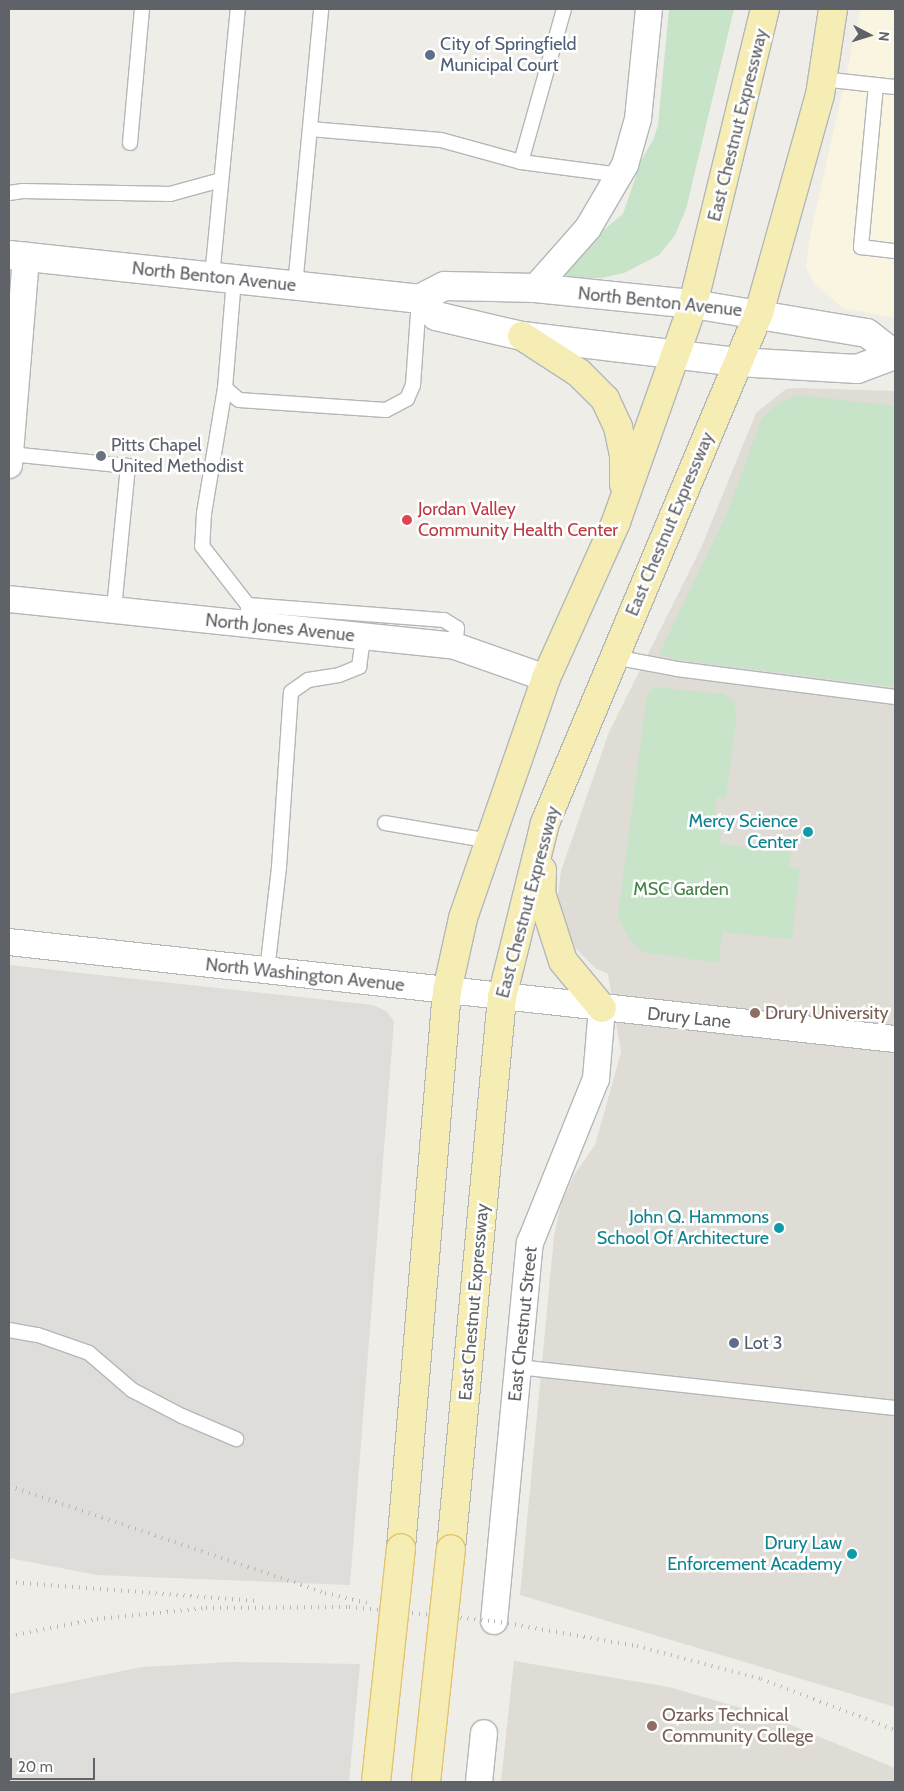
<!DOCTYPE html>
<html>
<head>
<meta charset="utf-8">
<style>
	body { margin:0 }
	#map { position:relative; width:904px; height:1791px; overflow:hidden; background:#efede7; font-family:Cabin,sans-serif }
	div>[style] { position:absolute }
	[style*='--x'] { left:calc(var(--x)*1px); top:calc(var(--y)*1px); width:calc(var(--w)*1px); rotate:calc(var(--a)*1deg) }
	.commercial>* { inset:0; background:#faf5e1 }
	.industrial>* { inset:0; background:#deddd9 }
	.education>* { inset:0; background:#dfdcd6 }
	.green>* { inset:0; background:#c7e3c8 }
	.roads { filter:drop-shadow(1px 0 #b4b7ba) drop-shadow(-1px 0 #b4b7ba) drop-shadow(0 1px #b4b7ba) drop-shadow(0 -1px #b4b7ba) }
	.service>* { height:14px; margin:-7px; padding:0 7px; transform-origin:7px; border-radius:7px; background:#fff }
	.minor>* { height:26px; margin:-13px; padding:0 13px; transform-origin:13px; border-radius:13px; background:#fff }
	.secondary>* { height:28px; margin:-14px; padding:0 14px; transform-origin:14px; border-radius:14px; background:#fff }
	.primary>* { height:28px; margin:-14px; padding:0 14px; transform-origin:14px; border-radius:14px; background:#f6edb5 }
	.rail>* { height:4px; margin-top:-2px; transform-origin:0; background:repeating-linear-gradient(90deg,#b5b6b6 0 1px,transparent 0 7px) }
	.bridges { filter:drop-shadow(1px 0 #e1c46e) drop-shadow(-1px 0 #e1c46e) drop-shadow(0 1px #e1c46e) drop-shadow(0 -1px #e1c46e) }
	.primary-bridge>* { height:28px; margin:-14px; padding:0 14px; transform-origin:14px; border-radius:14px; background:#f6edb5 }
	.dots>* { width:14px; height:14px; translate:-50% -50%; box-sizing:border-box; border:2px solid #fff; border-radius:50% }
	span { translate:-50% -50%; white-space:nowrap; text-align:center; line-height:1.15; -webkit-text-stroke:5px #fff; paint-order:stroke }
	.service-label { font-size:18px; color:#4e5e75 }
	.left { translate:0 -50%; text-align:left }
	.street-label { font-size:18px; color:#5f6266 }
	.worship-label { font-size:18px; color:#5b616d }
	.health-label { font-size:18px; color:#be3a42 }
	.culture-label { font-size:18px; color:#0d838f }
	.right { translate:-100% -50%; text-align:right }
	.park-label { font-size:18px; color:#418345 }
	.education-label { font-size:18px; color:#785e54 }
	.frame { position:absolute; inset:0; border:10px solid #5f6266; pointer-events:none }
	.north { position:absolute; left:844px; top:10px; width:50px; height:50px; -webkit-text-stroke:4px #fff; paint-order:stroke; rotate:95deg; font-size:14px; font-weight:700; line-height:20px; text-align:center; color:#5f6266 }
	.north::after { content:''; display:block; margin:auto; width:18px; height:22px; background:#5f6266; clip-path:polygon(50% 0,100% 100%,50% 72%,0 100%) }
	.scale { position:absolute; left:10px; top:1758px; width:85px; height:22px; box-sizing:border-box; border:2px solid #5f6266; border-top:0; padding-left:6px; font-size:15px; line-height:18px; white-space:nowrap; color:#5f6266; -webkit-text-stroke:4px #fff; paint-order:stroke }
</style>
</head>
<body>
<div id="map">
	<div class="commercial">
		<div style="clip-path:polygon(861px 9px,895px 9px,895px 318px,843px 308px,813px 282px,806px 267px,810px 236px)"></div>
	</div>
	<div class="industrial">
		<div style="clip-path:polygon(9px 965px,373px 1005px,386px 1011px,394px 1021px,350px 1585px,97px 1575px,9px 1558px)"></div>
		<div style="clip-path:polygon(232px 1662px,360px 1664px,349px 1782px,9px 1782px,9px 1694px,142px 1667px)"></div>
	</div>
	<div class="education">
		<div style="clip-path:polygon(799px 388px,895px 391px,895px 1707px,520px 1595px,554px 1236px,561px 1204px,574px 1175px,595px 1145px,621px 1052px,608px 974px,595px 968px,575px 948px,563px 923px,558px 895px,561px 871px,609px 732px,701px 548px,756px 413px,786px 389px)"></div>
		<div style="clip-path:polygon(514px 1661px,669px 1687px,769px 1716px,895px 1768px,895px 1782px,501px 1782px)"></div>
	</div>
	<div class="green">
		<div style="clip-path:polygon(669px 9px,734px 9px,686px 209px,675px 235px,659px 255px,624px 273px,601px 278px,573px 278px,560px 273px,568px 259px,623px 214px,641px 161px,653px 140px,658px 125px)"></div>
		<div style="clip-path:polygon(798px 395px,895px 406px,895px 687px,673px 659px,659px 654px,726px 516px,762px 418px,775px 405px)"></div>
		<div style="clip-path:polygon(655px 687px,724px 694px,735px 702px,736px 719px,726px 797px,717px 797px,715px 818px,722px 819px,720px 844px,791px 852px,789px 868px,800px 869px,792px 939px,722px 932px,719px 963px,643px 952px,629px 938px,618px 917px,647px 694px)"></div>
	</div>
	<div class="roads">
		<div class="service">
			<div style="--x:822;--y:79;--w:73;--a:6.3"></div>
			<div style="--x:876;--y:85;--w:163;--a:95.3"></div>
			<div style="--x:861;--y:247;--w:34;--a:7"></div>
			<div style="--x:310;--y:129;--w:131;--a:4.8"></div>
			<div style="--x:441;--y:140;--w:83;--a:15.4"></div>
			<div style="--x:521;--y:162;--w:100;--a:7.5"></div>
			<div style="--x:130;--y:143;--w:135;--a:-84.9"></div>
			<div style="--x:521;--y:162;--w:159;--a:-74.3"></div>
			<div style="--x:9;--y:193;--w:14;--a:-8"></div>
			<div style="--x:23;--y:191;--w:147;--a:1.2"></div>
			<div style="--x:170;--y:194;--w:53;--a:-15.4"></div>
			<div style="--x:212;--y:277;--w:269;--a:-84.5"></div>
			<div style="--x:234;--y:279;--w:109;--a:94.7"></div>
			<div style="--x:225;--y:388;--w:18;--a:41"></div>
			<div style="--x:239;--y:400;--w:147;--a:3.9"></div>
			<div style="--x:386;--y:410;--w:24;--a:-28"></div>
			<div style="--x:407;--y:399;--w:15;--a:-67"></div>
			<div style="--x:413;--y:385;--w:85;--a:-86"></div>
			<div style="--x:295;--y:286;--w:278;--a:-84.6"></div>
			<div style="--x:225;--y:388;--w:127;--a:99.5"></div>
			<div style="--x:204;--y:513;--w:33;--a:93"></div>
			<div style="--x:202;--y:546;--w:75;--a:52.1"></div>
			<div style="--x:248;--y:605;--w:19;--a:90"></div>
			<div style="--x:10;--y:454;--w:119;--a:5.8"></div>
			<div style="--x:128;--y:466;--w:145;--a:95.6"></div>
			<div style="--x:248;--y:605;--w:197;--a:4.4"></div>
			<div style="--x:444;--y:620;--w:15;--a:32"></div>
			<div style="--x:457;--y:628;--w:18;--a:96"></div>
			<div style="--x:614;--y:657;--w:64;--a:10.8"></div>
			<div style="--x:677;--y:669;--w:220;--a:7.3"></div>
			<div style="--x:385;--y:823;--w:107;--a:9.7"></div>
			<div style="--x:267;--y:971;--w:105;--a:-83.4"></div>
			<div style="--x:279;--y:867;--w:175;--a:-86.1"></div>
			<div style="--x:291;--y:692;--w:21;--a:-35"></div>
			<div style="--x:308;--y:680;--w:31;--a:-9"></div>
			<div style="--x:339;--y:675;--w:22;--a:-22"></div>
			<div style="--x:359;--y:667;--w:30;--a:-82"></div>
			<div style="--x:9;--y:1330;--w:29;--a:10"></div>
			<div style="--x:38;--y:1335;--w:54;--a:19.4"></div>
			<div style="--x:89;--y:1353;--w:57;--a:40.7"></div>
			<div style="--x:132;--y:1390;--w:56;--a:27.5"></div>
			<div style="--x:182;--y:1416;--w:59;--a:23.1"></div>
			<div style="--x:518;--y:1367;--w:379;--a:6.2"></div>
		</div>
		<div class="minor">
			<div style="--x:535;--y:288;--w:80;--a:-48.5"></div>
			<div style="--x:588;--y:228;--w:73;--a:-59.6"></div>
			<div style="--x:625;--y:165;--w:48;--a:-74.2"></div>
			<div style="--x:638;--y:119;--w:111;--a:-84.3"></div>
			<div style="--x:9;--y:465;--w:210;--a:-85.3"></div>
			<div style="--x:9;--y:599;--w:448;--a:6"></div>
			<div style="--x:455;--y:646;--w:96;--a:19.4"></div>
			<div style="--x:9;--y:942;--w:891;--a:6.25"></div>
			<div style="--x:494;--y:1621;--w:380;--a:-84.6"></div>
			<div style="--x:530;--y:1243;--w:177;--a:-68.1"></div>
			<div style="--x:596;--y:1079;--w:71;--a:-85.2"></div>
			<div style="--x:479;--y:1782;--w:49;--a:-84.2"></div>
		</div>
		<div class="secondary">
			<div style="--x:9;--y:255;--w:412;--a:6.1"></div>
			<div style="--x:419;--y:299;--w:29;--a:-27"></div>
			<div style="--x:445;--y:286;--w:90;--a:1.3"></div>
			<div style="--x:535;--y:288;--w:159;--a:5.8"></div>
			<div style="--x:693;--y:304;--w:176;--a:9.5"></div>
			<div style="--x:867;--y:333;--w:36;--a:38"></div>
			<div style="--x:419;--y:299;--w:24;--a:45"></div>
			<div style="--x:436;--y:316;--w:88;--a:13.1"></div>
			<div style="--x:522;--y:336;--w:218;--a:6.9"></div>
			<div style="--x:738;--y:362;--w:119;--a:3.4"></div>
			<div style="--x:857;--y:369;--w:40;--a:-20.2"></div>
		</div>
		<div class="primary">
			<div style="--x:522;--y:336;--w:68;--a:33"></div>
			<div style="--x:579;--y:373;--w:37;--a:45"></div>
			<div style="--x:605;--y:399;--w:31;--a:65"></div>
			<div style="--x:618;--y:427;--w:30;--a:78"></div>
			<div style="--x:624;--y:456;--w:28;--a:90"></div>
			<div style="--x:542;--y:870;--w:23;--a:92"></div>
			<div style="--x:541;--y:893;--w:71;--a:72.1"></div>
			<div style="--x:563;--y:961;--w:61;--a:50.3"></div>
			<div style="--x:401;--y:1548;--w:559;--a:-85.28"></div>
			<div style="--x:447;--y:991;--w:75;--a:-77.6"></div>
			<div style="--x:463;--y:918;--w:254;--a:-70.9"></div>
			<div style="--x:546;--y:678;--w:171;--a:-65.8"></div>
			<div style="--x:616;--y:522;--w:231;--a:-70.5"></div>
			<div style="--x:693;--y:304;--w:304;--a:-76.3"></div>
			<div style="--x:451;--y:1549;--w:554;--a:-84.72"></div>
			<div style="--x:502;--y:997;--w:179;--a:-76.1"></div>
			<div style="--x:545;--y:823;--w:553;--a:-67.24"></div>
			<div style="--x:759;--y:313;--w:226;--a:-74.4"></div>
			<div style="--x:820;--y:95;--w:87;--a:-81.4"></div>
		</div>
	</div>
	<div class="rail">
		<div style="--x:9;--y:1486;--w:334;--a:18.7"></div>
		<div style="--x:325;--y:1593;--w:43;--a:13.4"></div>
		<div style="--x:9;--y:1582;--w:249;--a:4.4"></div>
		<div style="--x:9;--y:1636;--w:90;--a:-10.9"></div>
		<div style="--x:97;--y:1619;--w:110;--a:-5.8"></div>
		<div style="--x:206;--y:1608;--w:143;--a:-0.4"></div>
		<div style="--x:349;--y:1607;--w:146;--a:5.5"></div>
		<div style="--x:494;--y:1621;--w:145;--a:9.9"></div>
		<div style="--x:637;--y:1646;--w:128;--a:14.9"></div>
		<div style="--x:761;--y:1679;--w:143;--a:20.8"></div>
	</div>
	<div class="bridges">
		<div class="primary-bridge">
			<div style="--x:376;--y:1782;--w:235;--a:-83.9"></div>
			<div style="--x:426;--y:1782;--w:234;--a:-83.9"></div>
		</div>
	</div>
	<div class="dots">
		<div style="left:430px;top:55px;background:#5c6f8a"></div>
		<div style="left:101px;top:456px;background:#6b7280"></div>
		<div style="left:407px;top:520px;background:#e0444e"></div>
		<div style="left:808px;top:832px;background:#0f9aa8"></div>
		<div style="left:755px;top:1013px;background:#8d6e63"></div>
		<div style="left:779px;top:1228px;background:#0f9aa8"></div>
		<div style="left:734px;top:1343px;background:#5c6f8a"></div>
		<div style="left:852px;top:1554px;background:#0f9aa8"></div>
		<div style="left:652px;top:1726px;background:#8d6e63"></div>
	</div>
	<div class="service-label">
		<span class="left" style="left:440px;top:55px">City of Springfield<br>Municipal Court</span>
		<span class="left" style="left:744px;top:1343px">Lot 3</span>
	</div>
	<div class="street-label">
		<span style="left:738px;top:125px;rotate:-76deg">East Chestnut Expressway</span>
		<span style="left:214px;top:277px;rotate:6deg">North Benton Avenue</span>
		<span style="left:660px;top:302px;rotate:6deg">North Benton Avenue</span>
		<span style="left:670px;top:524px;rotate:-67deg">East Chestnut Expressway</span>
		<span style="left:280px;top:628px;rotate:6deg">North Jones Avenue</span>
		<span style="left:528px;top:902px;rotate:-75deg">East Chestnut Expressway</span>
		<span style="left:305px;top:975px;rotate:6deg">North Washington Avenue</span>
		<span style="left:689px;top:1018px;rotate:6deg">Drury Lane</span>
		<span style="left:474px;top:1302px;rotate:-85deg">East Chestnut Expressway</span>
		<span style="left:523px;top:1324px;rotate:-84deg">East Chestnut Street</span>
	</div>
	<div class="worship-label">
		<span class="left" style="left:111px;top:456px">Pitts Chapel<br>United Methodist</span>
	</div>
	<div class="health-label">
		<span class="left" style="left:418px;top:520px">Jordan Valley<br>Community Health Center</span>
	</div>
	<div class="culture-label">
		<span class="right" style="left:798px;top:832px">Mercy Science<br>Center</span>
		<span class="right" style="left:769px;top:1228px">John Q. Hammons<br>School Of Architecture</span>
		<span class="right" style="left:842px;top:1554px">Drury Law<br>Enforcement Academy</span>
	</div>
	<div class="park-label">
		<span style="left:681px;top:889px">MSC Garden</span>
	</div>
	<div class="education-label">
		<span class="left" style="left:765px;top:1013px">Drury University</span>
		<span class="left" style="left:662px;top:1726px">Ozarks Technical<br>Community College</span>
	</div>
	<div class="frame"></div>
	<div class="north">N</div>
	<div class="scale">20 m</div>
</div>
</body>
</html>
